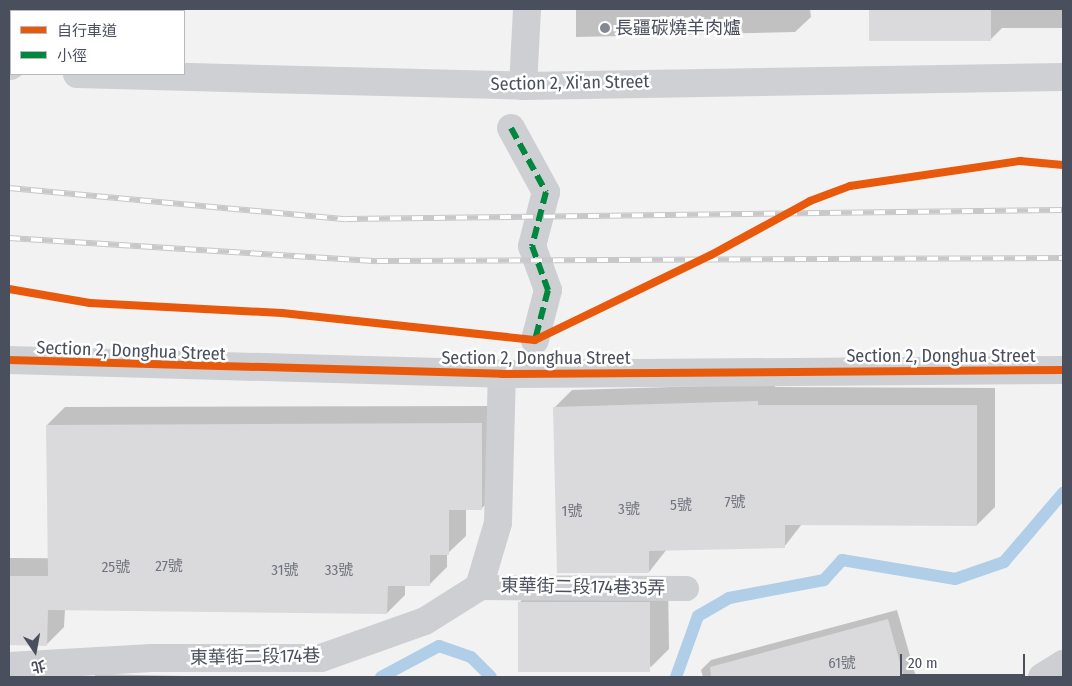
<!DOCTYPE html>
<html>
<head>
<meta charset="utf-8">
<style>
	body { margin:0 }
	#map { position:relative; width:1072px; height:686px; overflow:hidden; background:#f2f2f2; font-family:"Fira Sans Condensed","Noto Sans TC",sans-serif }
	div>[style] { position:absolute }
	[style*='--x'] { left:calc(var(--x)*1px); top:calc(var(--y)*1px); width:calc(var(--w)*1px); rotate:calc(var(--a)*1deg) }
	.shadow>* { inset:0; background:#0003 }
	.stream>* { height:12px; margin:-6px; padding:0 6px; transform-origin:6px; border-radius:6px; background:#b1cee9 }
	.building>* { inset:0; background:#dadadc; transform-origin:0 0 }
	.lane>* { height:25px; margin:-12.5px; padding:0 12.5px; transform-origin:12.5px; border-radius:12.5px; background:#cecfd2 }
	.street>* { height:28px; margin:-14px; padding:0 14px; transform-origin:14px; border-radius:14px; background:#cecfd2 }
	.secondary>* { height:28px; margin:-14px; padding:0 14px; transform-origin:14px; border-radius:14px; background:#cfd0d3 }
	.rail>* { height:5.5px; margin-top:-2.75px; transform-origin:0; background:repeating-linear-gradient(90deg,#fff 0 11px,#c8c8cb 0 22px); box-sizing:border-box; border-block:1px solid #c8c8cb }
	.quiet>* { height:6px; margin-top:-3px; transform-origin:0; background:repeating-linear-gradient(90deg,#00873e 0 12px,transparent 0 18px) }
	.cycleway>* { height:8px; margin:-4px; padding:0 4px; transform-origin:4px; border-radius:4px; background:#e8590c }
	.dots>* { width:14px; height:14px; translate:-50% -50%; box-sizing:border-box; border:2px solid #fff; border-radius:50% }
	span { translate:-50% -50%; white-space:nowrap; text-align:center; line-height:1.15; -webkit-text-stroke:5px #fff; paint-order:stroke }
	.number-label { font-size:15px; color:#70737e }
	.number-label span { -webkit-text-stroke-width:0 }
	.poi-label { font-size:18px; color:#4a4f5d }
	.left { translate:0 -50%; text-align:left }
	.street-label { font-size:18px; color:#4a4f5d }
	.frame { position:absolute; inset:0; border:10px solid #4a4f5d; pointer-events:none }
	.legend { position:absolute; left:10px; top:10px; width:175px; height:65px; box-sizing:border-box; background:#fff; border:1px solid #b7b9be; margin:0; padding:6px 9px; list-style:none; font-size:15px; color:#4a4f5d }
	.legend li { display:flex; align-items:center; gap:10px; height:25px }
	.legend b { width:25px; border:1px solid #b7b9be }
	.north { position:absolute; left:10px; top:626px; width:50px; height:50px; -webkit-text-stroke:4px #fff; paint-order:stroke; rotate:168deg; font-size:14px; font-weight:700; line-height:20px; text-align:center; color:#4a4f5d }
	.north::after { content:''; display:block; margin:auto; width:18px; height:22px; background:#4a4f5d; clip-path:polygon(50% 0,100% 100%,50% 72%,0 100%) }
	.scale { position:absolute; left:900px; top:654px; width:125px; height:22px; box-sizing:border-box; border:2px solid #4a4f5d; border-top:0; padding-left:6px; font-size:15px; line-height:18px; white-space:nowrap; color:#4a4f5d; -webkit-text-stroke:4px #fff; paint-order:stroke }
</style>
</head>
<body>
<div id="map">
	<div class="shadow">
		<div style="clip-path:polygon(576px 9px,810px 9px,811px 17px,795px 32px,576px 37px)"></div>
		<div style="clip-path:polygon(871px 9px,1063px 9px,1063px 28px,1002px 28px,990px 40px,870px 40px)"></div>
		<div style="clip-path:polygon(775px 384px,775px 387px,995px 388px,995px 507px,977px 525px,802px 524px,784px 547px,667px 549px,649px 572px,554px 408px,572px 390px)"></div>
		<div style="clip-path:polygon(499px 406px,499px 491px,481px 509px,466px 509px,466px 536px,447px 554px,447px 567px,429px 585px,405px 584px,405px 595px,387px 613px,65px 609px,64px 627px,46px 645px,9px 644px,9px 558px,177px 559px,47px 425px,65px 407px)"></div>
		<div style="clip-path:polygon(537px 585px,668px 585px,669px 649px,651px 667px,519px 603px)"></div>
		<div style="clip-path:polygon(897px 610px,916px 677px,703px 677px,701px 670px,711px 660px)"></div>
		<div style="clip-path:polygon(96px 674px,232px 677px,94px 677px)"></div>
	</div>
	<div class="stream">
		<div style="--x:381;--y:677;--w:66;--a:-28.1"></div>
		<div style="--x:439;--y:646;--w:34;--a:19"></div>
		<div style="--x:471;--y:657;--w:28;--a:45"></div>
		<div style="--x:676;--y:677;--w:65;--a:-70.2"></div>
		<div style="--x:698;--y:616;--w:36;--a:-30"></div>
		<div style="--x:729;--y:598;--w:97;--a:-10.7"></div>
		<div style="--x:824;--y:580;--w:27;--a:-48"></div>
		<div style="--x:842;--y:560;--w:115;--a:9.5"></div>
		<div style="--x:955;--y:579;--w:52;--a:-19.1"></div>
		<div style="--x:1004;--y:562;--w:91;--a:-49.5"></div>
	</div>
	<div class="building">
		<div style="left:869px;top:9px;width:122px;height:32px"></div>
		<div style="clip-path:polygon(758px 401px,758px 405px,977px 405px,977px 526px,785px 525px,785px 548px,649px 551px,649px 573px,557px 573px,553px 407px)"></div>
		<div style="clip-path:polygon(482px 423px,482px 510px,449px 510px,449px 555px,430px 555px,430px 586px,388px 586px,387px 614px,48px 610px,47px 646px,9px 645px,9px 576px,48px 576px,46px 425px)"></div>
		<div style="left:518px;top:602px;width:132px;height:70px"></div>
		<div style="clip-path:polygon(888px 619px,904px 677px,711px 677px,710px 667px)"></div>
	</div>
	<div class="lane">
		<div style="--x:479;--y:587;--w:207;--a:0.3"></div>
	</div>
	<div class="street">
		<div style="--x:523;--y:86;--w:77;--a:-87"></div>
		<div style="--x:511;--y:128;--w:73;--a:61.3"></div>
		<div style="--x:546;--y:192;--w:56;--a:104.5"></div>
		<div style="--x:532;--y:246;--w:47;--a:70"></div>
		<div style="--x:548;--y:290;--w:52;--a:104.6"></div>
		<div style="--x:9;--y:666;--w:143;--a:-3.2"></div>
		<div style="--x:152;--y:658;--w:169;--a:0"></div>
		<div style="--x:321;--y:658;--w:110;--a:-19.6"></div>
		<div style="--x:425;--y:621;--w:64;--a:-32.2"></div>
		<div style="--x:479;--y:587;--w:67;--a:-73.5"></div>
		<div style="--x:498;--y:523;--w:149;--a:-88.5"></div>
		<div style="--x:1042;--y:677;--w:25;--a:-32"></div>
	</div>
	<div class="secondary">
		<div style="--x:9;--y:65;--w:2;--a:27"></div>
		<div style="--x:77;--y:74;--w:446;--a:1.5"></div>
		<div style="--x:523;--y:86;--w:540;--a:-0.95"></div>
		<div style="--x:9;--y:360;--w:493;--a:1.6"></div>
		<div style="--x:502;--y:374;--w:561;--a:-0.41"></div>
	</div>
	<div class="rail">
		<div style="--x:9;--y:188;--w:338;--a:5.3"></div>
		<div style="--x:346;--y:219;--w:717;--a:-0.72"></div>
		<div style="--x:9;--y:238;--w:369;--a:3.6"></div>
		<div style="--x:377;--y:261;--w:686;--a:-0.25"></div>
	</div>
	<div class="quiet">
		<div style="--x:511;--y:128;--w:73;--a:61.3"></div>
		<div style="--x:546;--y:192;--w:56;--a:104.5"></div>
		<div style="--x:532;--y:246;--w:47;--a:70"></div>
		<div style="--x:548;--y:290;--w:52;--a:104.6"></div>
	</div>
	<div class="cycleway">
		<div style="--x:9;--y:289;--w:82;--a:9.8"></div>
		<div style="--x:90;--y:303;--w:192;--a:3"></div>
		<div style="--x:282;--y:313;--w:254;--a:6.1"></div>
		<div style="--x:535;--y:340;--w:195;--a:-25.8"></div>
		<div style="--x:711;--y:255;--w:113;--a:-28.6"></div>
		<div style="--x:810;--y:201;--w:43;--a:-20.6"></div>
		<div style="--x:850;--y:186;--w:172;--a:-8.4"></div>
		<div style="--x:1020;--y:161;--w:43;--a:5.3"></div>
		<div style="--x:9;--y:360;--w:493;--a:1.6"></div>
		<div style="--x:502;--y:374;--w:561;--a:-0.41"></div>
	</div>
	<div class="dots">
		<div style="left:605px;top:28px;background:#858891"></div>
	</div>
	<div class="number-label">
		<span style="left:735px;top:503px">7號</span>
		<span style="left:681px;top:506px">5號</span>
		<span style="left:629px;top:510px">3號</span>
		<span style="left:572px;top:512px">1號</span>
		<span style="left:169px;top:567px">27號</span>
		<span style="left:116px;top:568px">25號</span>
		<span style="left:285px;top:571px">31號</span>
		<span style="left:339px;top:571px">33號</span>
		<span style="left:842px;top:664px">61號</span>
	</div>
	<div class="poi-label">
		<span class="left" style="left:615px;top:28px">長疆碳燒羊肉爐</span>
	</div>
	<div class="street-label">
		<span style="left:570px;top:83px;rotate:-1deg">Section 2, Xi'an Street</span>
		<span style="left:131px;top:351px;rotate:2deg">Section 2, Donghua Street</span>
		<span style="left:941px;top:356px">Section 2, Donghua Street</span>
		<span style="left:536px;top:358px">Section 2, Donghua Street</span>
		<span style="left:583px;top:587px;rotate:1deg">東華街二段174巷35弄</span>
		<span style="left:255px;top:657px;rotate:-1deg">東華街二段174巷</span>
	</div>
	<div class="frame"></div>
	<ul class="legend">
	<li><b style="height:6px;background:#e8590c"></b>自行車道</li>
	<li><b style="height:6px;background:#00873e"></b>小徑</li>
	</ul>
	<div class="north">北</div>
	<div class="scale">20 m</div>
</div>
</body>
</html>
